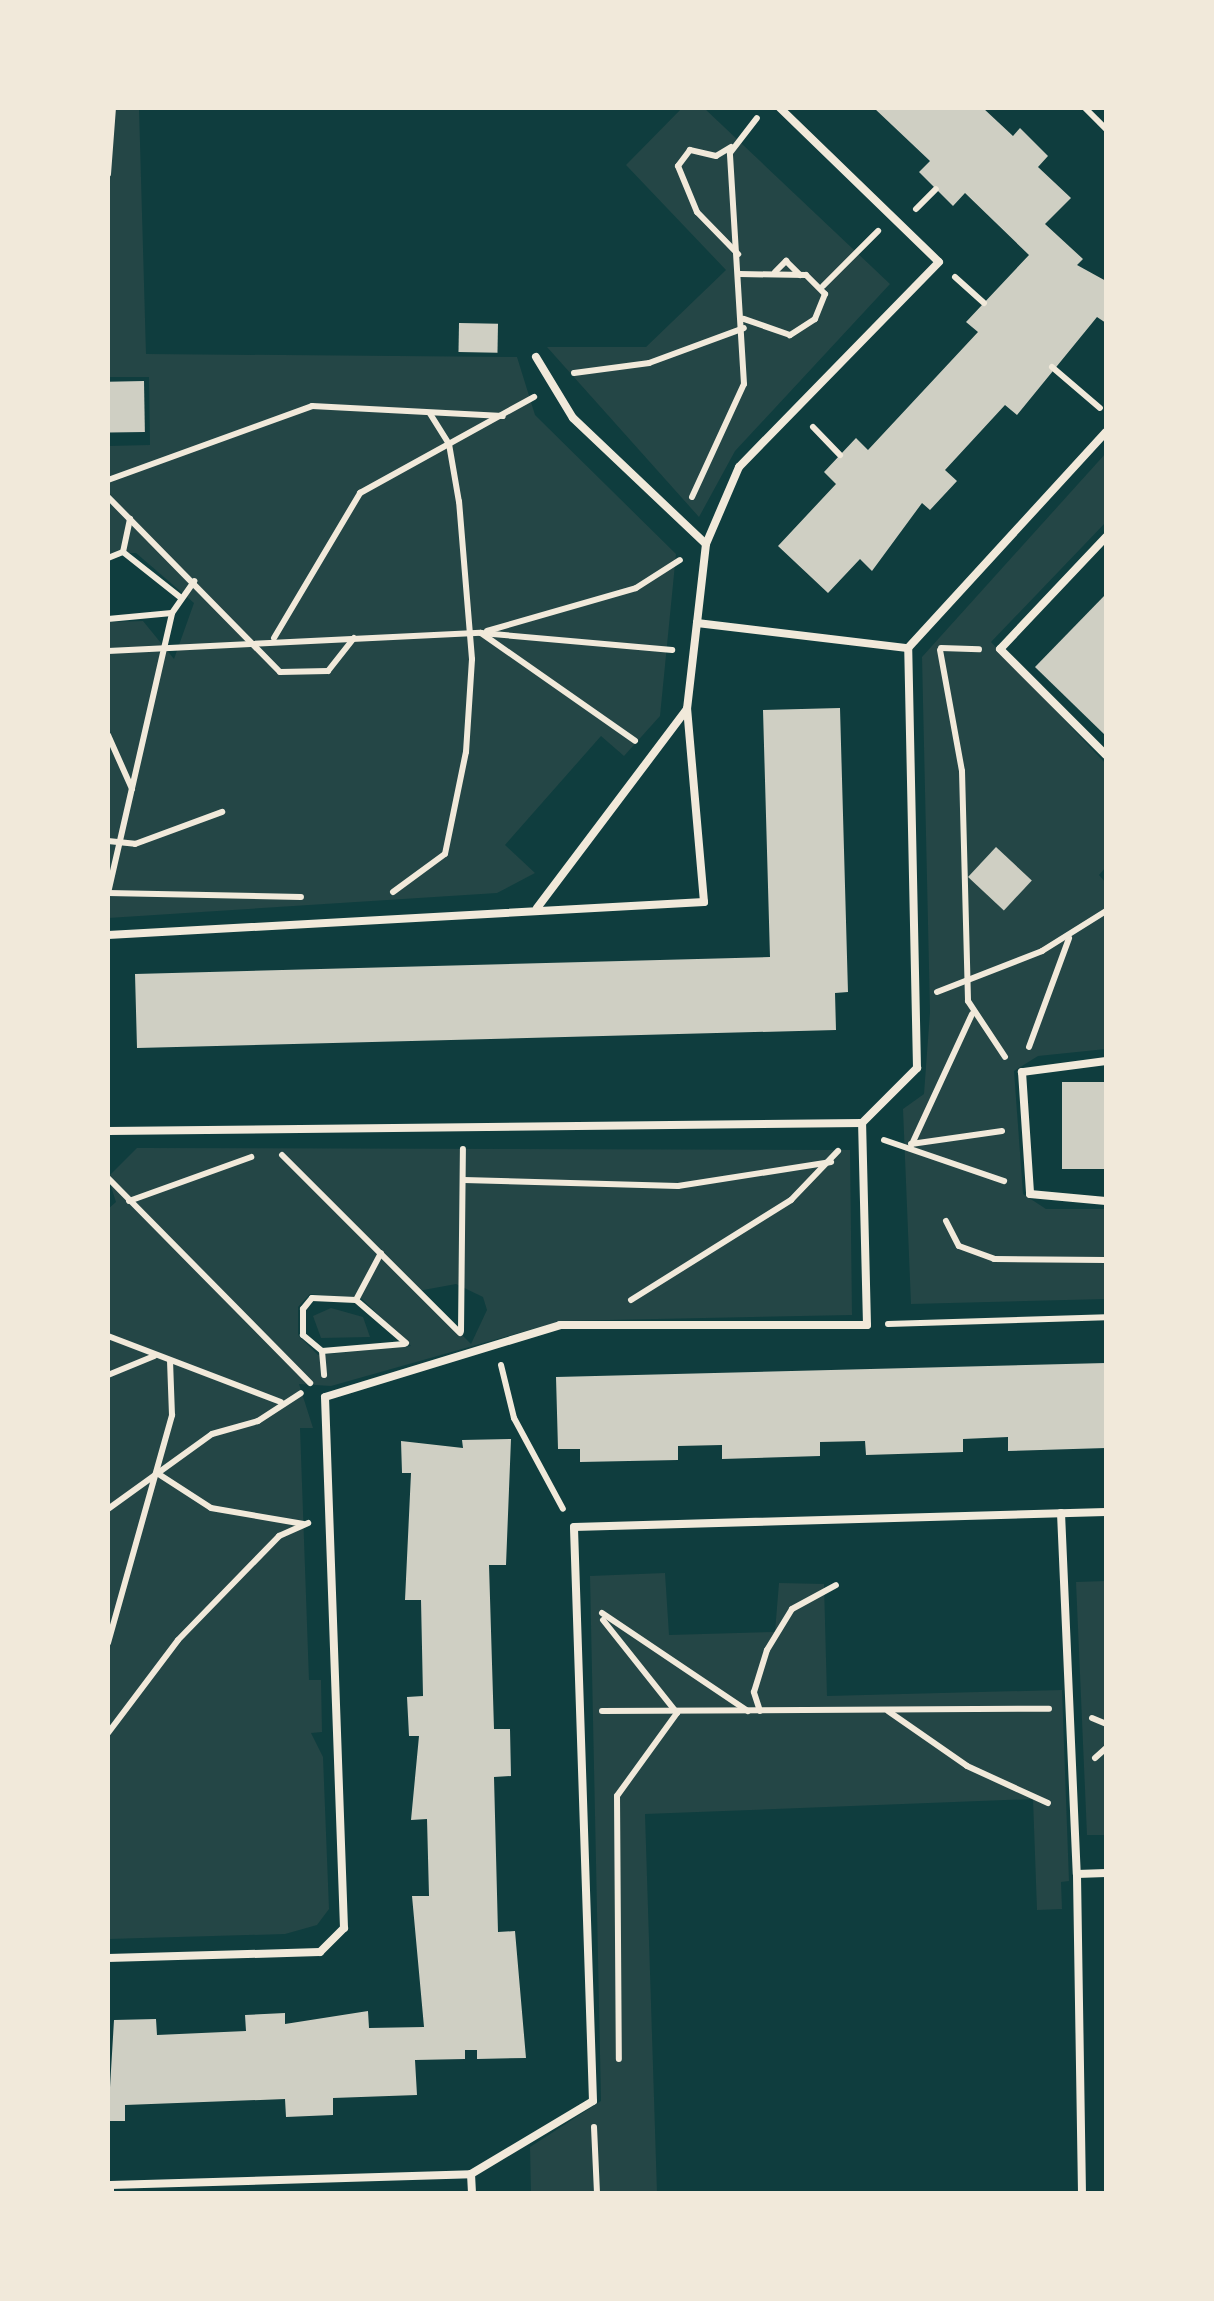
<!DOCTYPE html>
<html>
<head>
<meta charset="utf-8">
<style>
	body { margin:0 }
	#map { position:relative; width:1214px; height:2301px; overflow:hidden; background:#0f3d3e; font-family:Georgia,serif }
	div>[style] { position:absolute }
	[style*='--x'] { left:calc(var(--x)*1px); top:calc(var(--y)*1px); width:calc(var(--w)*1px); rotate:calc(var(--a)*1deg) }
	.green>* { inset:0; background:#244646 }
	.building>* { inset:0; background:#cfcfc3; transform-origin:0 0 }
	.path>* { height:6px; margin:-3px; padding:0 3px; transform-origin:3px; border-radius:3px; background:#f1e9da }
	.service>* { height:8px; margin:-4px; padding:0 4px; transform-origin:4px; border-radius:4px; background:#f1e9da }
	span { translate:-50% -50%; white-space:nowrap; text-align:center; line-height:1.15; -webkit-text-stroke:10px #f1e9da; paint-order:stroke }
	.frame { position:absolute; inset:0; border:110px solid #f1e9da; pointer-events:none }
</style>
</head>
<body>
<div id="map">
	<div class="green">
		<div style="clip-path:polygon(108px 108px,139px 108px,146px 354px,517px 357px,535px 415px,676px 554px,660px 716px,624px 756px,601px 736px,505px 845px,535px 873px,497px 893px,108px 918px,108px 622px,143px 621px,174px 659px,194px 603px,136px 553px,108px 554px,108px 446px,150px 445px,149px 377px,108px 377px)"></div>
		<div style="clip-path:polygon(682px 108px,704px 108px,890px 284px,735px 451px,699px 517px,547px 347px,646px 347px,726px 270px,626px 165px)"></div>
		<div style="clip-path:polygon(1106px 453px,1106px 522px,991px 642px,1106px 764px,1106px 867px,1099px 875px,1106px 883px,1106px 1049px,1038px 1056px,1014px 1071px,1023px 1194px,1046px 1209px,1106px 1209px,1106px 1299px,911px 1304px,903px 1109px,924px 1094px,930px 1012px,922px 657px)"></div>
		<div style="clip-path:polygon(evenodd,137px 1148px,850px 1150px,852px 1315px,561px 1321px,331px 1386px,299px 1384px,313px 1428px,300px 1428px,309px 1680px,321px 1680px,322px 1732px,311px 1733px,323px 1757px,329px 1909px,317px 1925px,285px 1934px,108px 1939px,108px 1209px,116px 1202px,108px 1177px,137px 1148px,456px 1284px,483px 1297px,487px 1310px,471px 1344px,418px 1291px,456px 1284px,137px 1148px,310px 1294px,362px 1299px,411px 1346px,318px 1355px,298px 1335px,298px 1307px,310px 1294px)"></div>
		<div style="clip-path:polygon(331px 1308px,363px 1317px,370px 1337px,321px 1338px,313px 1316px)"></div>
		<div style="clip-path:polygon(665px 1573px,669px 1635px,775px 1632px,779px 1583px,824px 1584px,827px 1696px,1062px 1690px,1069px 1881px,1061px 1882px,1062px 1909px,1037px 1910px,1033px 1799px,645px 1814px,657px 2193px,531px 2193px,530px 2147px,601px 2101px,590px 1576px)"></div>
		<div style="clip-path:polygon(1106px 1581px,1106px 1835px,1087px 1835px,1076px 1582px)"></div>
	</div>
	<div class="building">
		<div style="clip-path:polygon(874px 108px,983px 108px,1013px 136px,1020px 128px,1048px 156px,1038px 167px,1071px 198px,1045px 224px,1083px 259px,1077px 265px,1106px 281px,1106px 323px,1097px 317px,1017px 415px,1005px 405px,945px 470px,957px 481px,930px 510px,922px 503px,872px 571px,860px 559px,828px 593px,778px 546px,836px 484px,824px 472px,856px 438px,868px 450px,978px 332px,966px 322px,1029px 255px,965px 193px,953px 206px,919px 172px,930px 161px)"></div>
		<div style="left:459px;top:323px;width:39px;height:29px;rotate:1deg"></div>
		<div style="left:144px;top:381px;width:51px;height:36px;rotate:89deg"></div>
		<div style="clip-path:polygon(1106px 594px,1106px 736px,1035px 667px)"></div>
		<div style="clip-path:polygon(840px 708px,848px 992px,835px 993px,836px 1030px,137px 1048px,135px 974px,770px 957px,763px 710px)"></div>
		<div style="left:996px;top:847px;width:49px;height:41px;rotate:43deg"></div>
		<div style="left:1106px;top:1082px;width:87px;height:44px;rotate:90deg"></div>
		<div style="clip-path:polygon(1106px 1363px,1106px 1448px,1008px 1451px,1008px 1437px,963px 1439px,963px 1452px,866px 1455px,865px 1441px,820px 1442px,820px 1456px,722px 1459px,722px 1445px,678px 1446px,678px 1460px,580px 1462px,580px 1449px,558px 1449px,556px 1377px)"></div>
		<div style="clip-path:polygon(511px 1439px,506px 1565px,489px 1565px,494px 1729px,510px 1729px,511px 1776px,494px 1777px,498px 1932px,515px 1931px,526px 2058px,477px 2059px,477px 2050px,465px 2050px,465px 2059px,415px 2060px,417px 2095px,333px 2098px,333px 2115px,286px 2117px,285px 2099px,125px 2105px,125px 2121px,108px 2121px,114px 2020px,156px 2019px,157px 2035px,246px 2031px,245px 2015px,285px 2013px,285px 2024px,368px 2011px,369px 2028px,424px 2027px,412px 1896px,429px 1896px,427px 1819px,411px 1820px,419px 1736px,409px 1736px,407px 1697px,423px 1696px,421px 1600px,405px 1600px,411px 1473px,402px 1473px,401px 1441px,463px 1448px,462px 1440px)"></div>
	</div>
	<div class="path">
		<div style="--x:1085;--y:108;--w:30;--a:45"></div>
		<div style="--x:731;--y:147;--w:17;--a:149"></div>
		<div style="--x:716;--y:156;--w:27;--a:-167"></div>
		<div style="--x:690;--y:150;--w:20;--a:127"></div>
		<div style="--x:678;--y:166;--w:50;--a:67.6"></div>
		<div style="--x:697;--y:212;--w:59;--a:45.7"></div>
		<div style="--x:108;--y:174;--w:66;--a:-85.7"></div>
		<div style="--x:916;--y:209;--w:28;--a:-45"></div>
		<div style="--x:775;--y:272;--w:16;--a:-45"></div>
		<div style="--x:786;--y:261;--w:20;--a:45"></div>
		<div style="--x:740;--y:274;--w:66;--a:0.9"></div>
		<div style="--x:806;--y:275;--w:27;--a:45"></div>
		<div style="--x:825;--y:294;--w:27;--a:112"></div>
		<div style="--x:815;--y:319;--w:30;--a:147"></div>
		<div style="--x:790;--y:335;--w:49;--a:-160.8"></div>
		<div style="--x:955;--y:277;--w:39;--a:42"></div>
		<div style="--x:823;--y:286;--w:78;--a:-45"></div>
		<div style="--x:1052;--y:367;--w:63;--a:40.5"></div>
		<div style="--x:574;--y:373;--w:76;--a:-7.6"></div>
		<div style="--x:649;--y:363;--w:101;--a:-20.2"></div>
		<div style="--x:813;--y:427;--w:39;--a:46"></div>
		<div style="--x:108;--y:480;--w:217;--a:-19.9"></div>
		<div style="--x:312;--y:406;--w:191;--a:3"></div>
		<div style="--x:108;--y:497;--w:245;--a:45.5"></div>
		<div style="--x:280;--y:672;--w:48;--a:-1.2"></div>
		<div style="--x:328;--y:671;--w:42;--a:-51.8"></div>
		<div style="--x:692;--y:497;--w:124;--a:-65.3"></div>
		<div style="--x:744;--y:384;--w:231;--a:-93.5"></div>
		<div style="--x:730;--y:153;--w:44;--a:-52.4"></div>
		<div style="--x:123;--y:552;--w:34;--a:-78"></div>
		<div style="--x:108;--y:558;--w:16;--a:-22"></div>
		<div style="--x:123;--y:552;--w:74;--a:38.4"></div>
		<div style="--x:108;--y:619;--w:64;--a:-5.4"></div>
		<div style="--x:487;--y:631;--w:155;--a:-16.1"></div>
		<div style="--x:636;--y:588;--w:52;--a:-32.5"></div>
		<div style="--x:481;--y:633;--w:188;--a:35"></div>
		<div style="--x:274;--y:638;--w:169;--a:-59.3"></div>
		<div style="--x:360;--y:493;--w:199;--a:-28.9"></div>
		<div style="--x:941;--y:648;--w:38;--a:2"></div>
		<div style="--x:940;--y:650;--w:123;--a:79.7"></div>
		<div style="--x:962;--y:771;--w:230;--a:88.5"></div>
		<div style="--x:968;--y:1001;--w:67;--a:56.5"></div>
		<div style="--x:108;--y:651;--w:373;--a:-2.8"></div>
		<div style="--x:481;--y:633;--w:192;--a:5.1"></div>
		<div style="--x:108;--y:735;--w:59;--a:66"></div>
		<div style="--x:108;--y:841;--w:27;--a:6"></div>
		<div style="--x:135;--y:844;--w:93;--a:-20.2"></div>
		<div style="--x:393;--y:892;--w:64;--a:-36.2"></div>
		<div style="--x:445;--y:854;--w:104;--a:-78.4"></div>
		<div style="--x:466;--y:752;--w:93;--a:-86.3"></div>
		<div style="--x:472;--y:659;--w:158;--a:-94.7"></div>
		<div style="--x:459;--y:502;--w:59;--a:-99.8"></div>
		<div style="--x:449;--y:444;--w:36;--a:-122"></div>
		<div style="--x:108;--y:893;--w:193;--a:1.2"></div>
		<div style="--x:108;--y:893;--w:287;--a:-77.1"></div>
		<div style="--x:172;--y:613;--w:39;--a:-55"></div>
		<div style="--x:937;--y:992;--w:113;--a:-21.3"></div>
		<div style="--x:1042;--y:951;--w:75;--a:-32"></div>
		<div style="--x:1029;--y:1047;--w:116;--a:-69.8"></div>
		<div style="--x:884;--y:1140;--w:127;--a:18.9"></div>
		<div style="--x:911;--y:1144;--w:92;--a:-8.1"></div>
		<div style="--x:912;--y:1144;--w:143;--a:-65.2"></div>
		<div style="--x:282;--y:1155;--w:252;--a:45"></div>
		<div style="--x:108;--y:1178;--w:288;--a:45.4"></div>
		<div style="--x:464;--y:1180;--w:214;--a:1.6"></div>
		<div style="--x:678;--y:1186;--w:155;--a:-8.9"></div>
		<div style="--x:129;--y:1201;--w:130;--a:-19.8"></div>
		<div style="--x:946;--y:1221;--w:28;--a:63"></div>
		<div style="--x:959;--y:1246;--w:37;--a:20"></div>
		<div style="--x:994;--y:1259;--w:112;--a:0.5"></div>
		<div style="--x:356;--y:1300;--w:53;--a:-62"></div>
		<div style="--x:631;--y:1300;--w:189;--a:-32"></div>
		<div style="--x:791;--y:1200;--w:68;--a:-46.2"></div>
		<div style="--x:888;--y:1324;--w:218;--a:-1.8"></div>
		<div style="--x:461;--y:1331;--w:182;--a:-89.4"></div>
		<div style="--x:108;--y:1336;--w:185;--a:20.9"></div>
		<div style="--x:404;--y:1344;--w:82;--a:175.1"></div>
		<div style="--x:322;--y:1351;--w:25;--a:-140"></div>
		<div style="--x:303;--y:1335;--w:26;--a:-90"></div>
		<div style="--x:303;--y:1309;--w:14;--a:-51"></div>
		<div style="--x:312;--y:1298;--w:44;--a:2.6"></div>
		<div style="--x:356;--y:1300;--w:66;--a:40.7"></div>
		<div style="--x:322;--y:1351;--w:24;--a:85"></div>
		<div style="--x:501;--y:1365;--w:55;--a:76.2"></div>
		<div style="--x:514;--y:1418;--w:103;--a:61.7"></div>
		<div style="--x:108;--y:1375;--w:50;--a:-22.4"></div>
		<div style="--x:157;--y:1473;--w:64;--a:32.9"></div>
		<div style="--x:211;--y:1508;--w:94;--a:9.8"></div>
		<div style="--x:108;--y:1509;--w:128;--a:-35.8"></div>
		<div style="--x:212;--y:1434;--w:48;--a:-15.8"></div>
		<div style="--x:258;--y:1421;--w:51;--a:-33.1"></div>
		<div style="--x:602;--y:1613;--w:176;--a:33.9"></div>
		<div style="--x:603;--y:1620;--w:119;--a:51.5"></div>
		<div style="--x:677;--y:1713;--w:102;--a:125.9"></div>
		<div style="--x:617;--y:1796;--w:263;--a:89.6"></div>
		<div style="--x:108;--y:1643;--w:237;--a:-74.3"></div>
		<div style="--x:172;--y:1415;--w:54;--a:-92.1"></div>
		<div style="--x:602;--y:1711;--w:447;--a:-0.3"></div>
		<div style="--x:760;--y:1711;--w:20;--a:-108"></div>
		<div style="--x:754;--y:1692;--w:44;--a:-72.8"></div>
		<div style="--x:767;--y:1650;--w:48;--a:-58.6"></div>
		<div style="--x:792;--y:1609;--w:50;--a:-28.6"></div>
		<div style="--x:888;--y:1711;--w:96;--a:34.8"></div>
		<div style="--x:967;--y:1766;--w:89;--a:24.6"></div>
		<div style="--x:1092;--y:1718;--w:15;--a:23"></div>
		<div style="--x:108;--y:1733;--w:116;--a:-53"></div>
		<div style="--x:178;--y:1640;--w:145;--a:-45.8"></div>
		<div style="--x:279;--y:1536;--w:32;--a:-24"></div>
		<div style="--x:1095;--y:1758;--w:15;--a:-42"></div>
		<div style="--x:594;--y:2127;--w:67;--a:87.4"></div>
	</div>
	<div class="service">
		<div style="--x:780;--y:108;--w:221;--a:44.1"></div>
		<div style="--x:939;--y:262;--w:286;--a:134.3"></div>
		<div style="--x:739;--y:467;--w:84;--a:113.2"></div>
		<div style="--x:706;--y:544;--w:80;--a:96.5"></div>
		<div style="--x:697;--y:623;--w:212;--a:6.8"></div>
		<div style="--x:536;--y:357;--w:71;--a:58.8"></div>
		<div style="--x:573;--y:418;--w:183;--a:43.5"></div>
		<div style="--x:1106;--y:537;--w:154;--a:133.4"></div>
		<div style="--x:1000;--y:649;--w:150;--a:45"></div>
		<div style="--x:537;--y:908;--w:249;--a:-53"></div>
		<div style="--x:108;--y:935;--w:597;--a:-3.17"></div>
		<div style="--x:704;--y:902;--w:194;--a:-95"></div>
		<div style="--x:687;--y:709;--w:87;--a:-83.4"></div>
		<div style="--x:1106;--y:1061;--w:85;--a:172.5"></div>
		<div style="--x:1022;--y:1072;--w:122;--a:86.2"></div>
		<div style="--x:1030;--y:1194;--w:76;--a:5.3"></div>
		<div style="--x:108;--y:1131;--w:754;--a:-0.61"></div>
		<div style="--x:862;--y:1123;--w:78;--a:-45"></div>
		<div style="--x:917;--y:1068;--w:420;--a:-91.2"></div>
		<div style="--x:908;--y:648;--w:293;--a:-47.5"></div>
		<div style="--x:1061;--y:1513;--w:361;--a:87.5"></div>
		<div style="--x:108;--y:1958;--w:212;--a:-1.6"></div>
		<div style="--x:320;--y:1952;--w:34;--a:-45"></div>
		<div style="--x:344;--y:1928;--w:531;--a:-92.05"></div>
		<div style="--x:325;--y:1397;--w:246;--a:-17"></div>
		<div style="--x:560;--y:1325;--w:307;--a:0"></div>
		<div style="--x:867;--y:1325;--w:202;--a:-91.4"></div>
		<div style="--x:471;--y:2174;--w:20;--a:87"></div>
		<div style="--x:110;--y:2194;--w:9;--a:-90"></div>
		<div style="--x:110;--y:2185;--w:361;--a:-1.7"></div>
		<div style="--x:471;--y:2174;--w:142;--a:-30.9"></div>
		<div style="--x:593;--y:2101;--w:574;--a:-91.9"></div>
		<div style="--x:574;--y:1527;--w:532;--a:-1.62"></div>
		<div style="--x:1082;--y:2194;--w:320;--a:-90.9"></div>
		<div style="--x:1077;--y:1874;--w:29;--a:-2"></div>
	</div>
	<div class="frame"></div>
</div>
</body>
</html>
